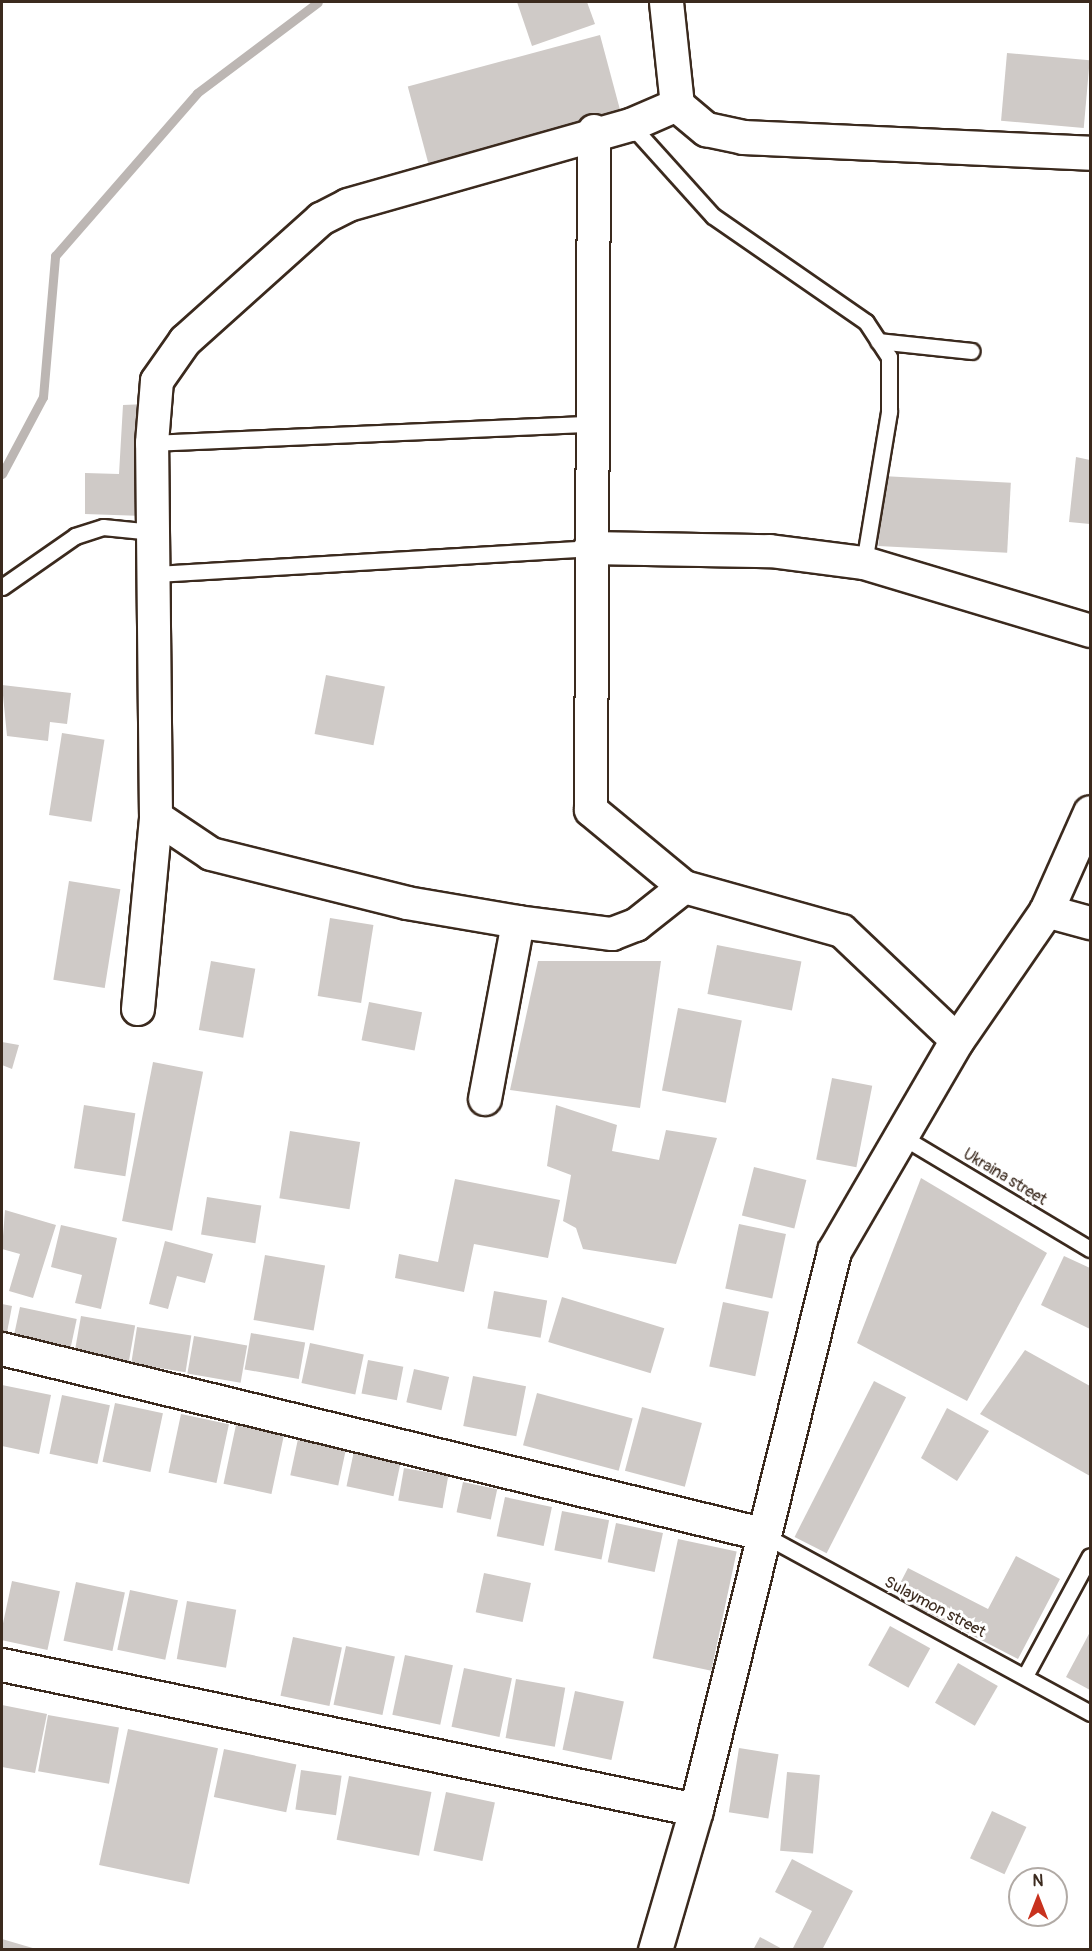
<!DOCTYPE html>
<html>
<head>
<meta charset="utf-8">
<style>
	body { margin:0 }
	#map { position:relative; width:1092px; height:1951px; overflow:hidden; background:#fff; font-family:Pangolin,sans-serif }
	div>[style] { position:absolute }
	[style*='--x'] { left:calc(var(--x)*1px); top:calc(var(--y)*1px); width:calc(var(--w)*1px); rotate:calc(var(--a)*1deg) }
	.stream>* { height:9px; margin:-4.5px; padding:0 4.5px; transform-origin:4.5px; border-radius:4.5px; background:#bcb6b3 }
	.building>* { inset:0; background:#cfcac7; transform-origin:0 0 }
	.roads { filter:drop-shadow(2px 0 #3b2a1e) drop-shadow(-2px 0 #3b2a1e) drop-shadow(0 2px #3b2a1e) drop-shadow(0 -2px #3b2a1e) }
	.service>* { height:15px; margin:-7.5px; padding:0 7.5px; transform-origin:7.5px; border-radius:7.5px; background:#fff }
	.minor>* { height:32px; margin:-16px; padding:0 16px; transform-origin:16px; border-radius:16px; background:#fff }
	.tertiary>* { height:33px; margin:-16.5px; padding:0 16.5px; transform-origin:16.5px; border-radius:16.5px; background:#fff }
	span { translate:-50% -50%; white-space:nowrap; text-align:center; line-height:1.15; -webkit-text-stroke:6px #fff; paint-order:stroke }
	.street-label { font-size:16px; color:#3b2a1e }
	.frame { position:absolute; inset:0; border:3px solid #3b2a1e; pointer-events:none }
	.north { position:absolute; left:1008px; top:1867px; width:60px; height:60px; box-sizing:border-box; background:#fff; border:2px solid #b1aaa5; border-radius:50%; rotate:0deg; font-size:16px; font-weight:700; line-height:24px; text-align:center; color:#3b2a1e }
	.north::after { content:''; display:block; margin:auto; width:21px; height:27px; background:#c8321e; clip-path:polygon(50% 0,100% 100%,50% 72%,0 100%) }
</style>
</head>
<body>
<div id="map">
	<div class="stream">
		<div style="--x:2;--y:474;--w:87;--a:-62"></div>
		<div style="--x:43;--y:397;--w:142;--a:-85.1"></div>
		<div style="--x:55;--y:256;--w:216;--a:-48.9"></div>
		<div style="--x:197;--y:93;--w:151;--a:-36.9"></div>
	</div>
	<div class="building">
		<div style="clip-path:polygon(517px 2px,587px 2px,595px 24px,532px 46px)"></div>
		<div style="left:600px;top:35px;width:84px;height:199px;rotate:75deg"></div>
		<div style="left:1007px;top:53px;width:83px;height:68px;rotate:5deg"></div>
		<div style="clip-path:polygon(147px 404px,143px 516px,85px 514px,85px 473px,119px 474px,123px 405px)"></div>
		<div style="clip-path:polygon(1076px 457px,1090px 460px,1090px 524px,1069px 522px)"></div>
		<div style="left:882px;top:476px;width:129px;height:70px;rotate:3deg"></div>
		<div style="left:326px;top:675px;width:60px;height:60px;rotate:11deg"></div>
		<div style="clip-path:polygon(2px 685px,71px 693px,67px 724px,50px 722px,48px 741px,7px 736px)"></div>
		<div style="left:62px;top:733px;width:43px;height:83px;rotate:9deg"></div>
		<div style="left:69px;top:881px;width:52px;height:100px;rotate:9deg"></div>
		<div style="left:330px;top:918px;width:44px;height:79px;rotate:9deg"></div>
		<div style="left:717px;top:945px;width:86px;height:50px;rotate:11deg"></div>
		<div style="left:211px;top:961px;width:45px;height:70px;rotate:10deg"></div>
		<div style="clip-path:polygon(538px 961px,661px 961px,640px 1108px,510px 1090px)"></div>
		<div style="left:369px;top:1002px;width:54px;height:39px;rotate:11deg"></div>
		<div style="left:678px;top:1008px;width:65px;height:84px;rotate:11deg"></div>
		<div style="clip-path:polygon(2px 1042px,19px 1045px,12px 1069px,2px 1065px)"></div>
		<div style="left:153px;top:1062px;width:51px;height:162px;rotate:11deg"></div>
		<div style="left:832px;top:1078px;width:41px;height:83px;rotate:11deg"></div>
		<div style="left:84px;top:1105px;width:52px;height:64px;rotate:9deg"></div>
		<div style="clip-path:polygon(556px 1105px,617px 1125px,612px 1151px,659px 1160px,666px 1130px,717px 1138px,676px 1264px,583px 1249px,576px 1228px,563px 1221px,571px 1175px,547px 1166px)"></div>
		<div style="left:290px;top:1131px;width:71px;height:68px;rotate:9deg"></div>
		<div style="left:754px;top:1167px;width:54px;height:50px;rotate:14deg"></div>
		<div style="clip-path:polygon(921px 1178px,1047px 1253px,967px 1401px,857px 1343px)"></div>
		<div style="clip-path:polygon(455px 1179px,560px 1200px,548px 1258px,474px 1244px,464px 1292px,395px 1278px,399px 1254px,438px 1262px)"></div>
		<div style="left:207px;top:1197px;width:55px;height:38px;rotate:9deg"></div>
		<div style="clip-path:polygon(5px 1210px,56px 1225px,33px 1298px,9px 1291px,20px 1254px,2px 1249px)"></div>
		<div style="left:739px;top:1224px;width:48px;height:66px;rotate:12deg"></div>
		<div style="clip-path:polygon(61px 1225px,117px 1238px,101px 1309px,75px 1303px,82px 1275px,51px 1267px)"></div>
		<div style="clip-path:polygon(165px 1241px,213px 1254px,205px 1283px,177px 1276px,168px 1309px,149px 1304px)"></div>
		<div style="left:265px;top:1255px;width:61px;height:66px;rotate:10deg"></div>
		<div style="clip-path:polygon(1064px 1256px,1090px 1268px,1090px 1329px,1041px 1305px)"></div>
		<div style="left:494px;top:1291px;width:54px;height:38px;rotate:10deg"></div>
		<div style="left:562px;top:1297px;width:107px;height:47px;rotate:17deg"></div>
		<div style="left:723px;top:1302px;width:47px;height:66px;rotate:12deg"></div>
		<div style="clip-path:polygon(2px 1304px,12px 1306px,5px 1343px,2px 1343px)"></div>
		<div style="left:20px;top:1307px;width:58px;height:40px;rotate:12deg"></div>
		<div style="left:81px;top:1316px;width:55px;height:37px;rotate:10deg"></div>
		<div style="left:137px;top:1327px;width:55px;height:37px;rotate:9deg"></div>
		<div style="left:251px;top:1333px;width:55px;height:37px;rotate:10deg"></div>
		<div style="left:194px;top:1336px;width:54px;height:38px;rotate:10deg"></div>
		<div style="left:310px;top:1343px;width:55px;height:41px;rotate:12deg"></div>
		<div style="clip-path:polygon(1025px 1350px,1090px 1386px,1090px 1476px,980px 1414px)"></div>
		<div style="left:368px;top:1360px;width:36px;height:34px;rotate:11deg"></div>
		<div style="left:414px;top:1369px;width:36px;height:34px;rotate:13deg"></div>
		<div style="left:473px;top:1376px;width:54px;height:51px;rotate:11deg"></div>
		<div style="left:874px;top:1381px;width:36px;height:175px;rotate:27deg"></div>
		<div style="clip-path:polygon(2px 1385px,51px 1395px,39px 1454px,2px 1446px)"></div>
		<div style="left:537px;top:1393px;width:99px;height:54px;rotate:15deg"></div>
		<div style="left:62px;top:1395px;width:49px;height:60px;rotate:12deg"></div>
		<div style="left:115px;top:1403px;width:49px;height:60px;rotate:12deg"></div>
		<div style="left:642px;top:1407px;width:62px;height:66px;rotate:15deg"></div>
		<div style="clip-path:polygon(947px 1408px,989px 1431px,957px 1481px,921px 1458px)"></div>
		<div style="left:181px;top:1414px;width:49px;height:60px;rotate:12deg"></div>
		<div style="left:236px;top:1425px;width:49px;height:60px;rotate:12deg"></div>
		<div style="left:298px;top:1439px;width:49px;height:37px;rotate:12deg"></div>
		<div style="left:354px;top:1451px;width:48px;height:36px;rotate:12deg"></div>
		<div style="left:404px;top:1468px;width:45px;height:33px;rotate:10deg"></div>
		<div style="left:463px;top:1482px;width:35px;height:31px;rotate:12deg"></div>
		<div style="left:505px;top:1497px;width:48px;height:40px;rotate:12deg"></div>
		<div style="left:562px;top:1511px;width:48px;height:40px;rotate:11deg"></div>
		<div style="left:616px;top:1523px;width:48px;height:40px;rotate:12deg"></div>
		<div style="left:678px;top:1539px;width:60px;height:122px;rotate:12deg"></div>
		<div style="clip-path:polygon(1016px 1556px,1060px 1579px,1018px 1659px,894px 1595px,908px 1568px,988px 1609px)"></div>
		<div style="left:484px;top:1573px;width:48px;height:40px;rotate:12deg"></div>
		<div style="left:12px;top:1581px;width:49px;height:60px;rotate:12deg"></div>
		<div style="left:76px;top:1582px;width:50px;height:60px;rotate:12deg"></div>
		<div style="left:130px;top:1590px;width:49px;height:61px;rotate:12deg"></div>
		<div style="left:187px;top:1601px;width:50px;height:59px;rotate:10deg"></div>
		<div style="left:890px;top:1626px;width:46px;height:45px;rotate:29deg"></div>
		<div style="clip-path:polygon(1090px 1632px,1090px 1690px,1066px 1677px)"></div>
		<div style="left:293px;top:1637px;width:50px;height:60px;rotate:12deg"></div>
		<div style="left:346px;top:1646px;width:50px;height:60px;rotate:12deg"></div>
		<div style="left:405px;top:1655px;width:49px;height:61px;rotate:12deg"></div>
		<div style="left:958px;top:1663px;width:46px;height:46px;rotate:30deg"></div>
		<div style="left:464px;top:1668px;width:49px;height:60px;rotate:12deg"></div>
		<div style="left:516px;top:1679px;width:50px;height:60px;rotate:10deg"></div>
		<div style="left:575px;top:1691px;width:50px;height:60px;rotate:12deg"></div>
		<div style="clip-path:polygon(2px 1705px,47px 1714px,35px 1773px,2px 1767px)"></div>
		<div style="left:48px;top:1715px;width:72px;height:57px;rotate:10deg"></div>
		<div style="left:128px;top:1729px;width:92px;height:139px;rotate:12deg"></div>
		<div style="left:739px;top:1748px;width:40px;height:65px;rotate:9deg"></div>
		<div style="left:224px;top:1749px;width:74px;height:49px;rotate:12deg"></div>
		<div style="left:301px;top:1770px;width:41px;height:40px;rotate:8deg"></div>
		<div style="left:787px;top:1772px;width:33px;height:79px;rotate:5deg"></div>
		<div style="left:349px;top:1776px;width:84px;height:65px;rotate:11deg"></div>
		<div style="left:446px;top:1792px;width:50px;height:60px;rotate:12deg"></div>
		<div style="left:992px;top:1811px;width:38px;height:52px;rotate:25deg"></div>
		<div style="clip-path:polygon(792px 1859px,853px 1891px,822px 1950px,792px 1950px,812px 1911px,775px 1892px)"></div>
		<div style="clip-path:polygon(760px 1937px,784px 1950px,753px 1950px)"></div>
		<div style="clip-path:polygon(2px 1939px,36px 1949px,36px 1950px,2px 1950px)"></div>
	</div>
	<div class="roads">
		<div class="service">
			<div style="--x:631;--y:125;--w:122;--a:48"></div>
			<div style="--x:713;--y:216;--w:186;--a:34.7"></div>
			<div style="--x:866;--y:322;--w:42;--a:56.7"></div>
			<div style="--x:889;--y:357;--w:55;--a:90"></div>
			<div style="--x:889;--y:412;--w:153;--a:99.4"></div>
			<div style="--x:878;--y:341;--w:94;--a:6.1"></div>
			<div style="--x:152;--y:443;--w:443;--a:-2.5"></div>
			<div style="--x:155;--y:574;--w:436;--a:-3.4"></div>
			<div style="--x:2;--y:587;--w:89;--a:-34.9"></div>
			<div style="--x:75;--y:536;--w:29;--a:-18"></div>
			<div style="--x:103;--y:527;--w:50;--a:5.7"></div>
			<div style="--x:901;--y:1136;--w:220;--a:30.9"></div>
			<div style="--x:762;--y:1534;--w:374;--a:28.6"></div>
			<div style="--x:1025;--y:1676;--w:136;--a:-61.6"></div>
		</div>
		<div class="minor">
			<div style="--x:594;--y:131;--w:679;--a:90.25"></div>
			<div style="--x:591;--y:810;--w:121;--a:39.6"></div>
			<div style="--x:684;--y:887;--w:164;--a:15.6"></div>
			<div style="--x:842;--y:931;--w:158;--a:43.5"></div>
			<div style="--x:590;--y:548;--w:180;--a:1"></div>
			<div style="--x:770;--y:551;--w:95;--a:7.3"></div>
			<div style="--x:864;--y:563;--w:236;--a:16.7"></div>
			<div style="--x:156;--y:817;--w:66;--a:33.9"></div>
			<div style="--x:211;--y:854;--w:202;--a:14"></div>
			<div style="--x:407;--y:903;--w:113;--a:9.7"></div>
			<div style="--x:518;--y:922;--w:95;--a:7.3"></div>
			<div style="--x:612;--y:934;--w:26;--a:-21"></div>
			<div style="--x:636;--y:925;--w:61;--a:-38.4"></div>
			<div style="--x:1046;--y:911;--w:46;--a:15.3"></div>
			<div style="--x:138;--y:1009;--w:193;--a:-84.6"></div>
			<div style="--x:156;--y:817;--w:374;--a:-90.6"></div>
			<div style="--x:152;--y:443;--w:62;--a:-85.4"></div>
			<div style="--x:157;--y:381;--w:49;--a:-55"></div>
			<div style="--x:185;--y:341;--w:183;--a:-41.9"></div>
			<div style="--x:321;--y:219;--w:30;--a:-27"></div>
			<div style="--x:348;--y:205;--w:294;--a:-15.8"></div>
			<div style="--x:631;--y:125;--w:50;--a:-23.5"></div>
			<div style="--x:485;--y:1099;--w:180;--a:-79.4"></div>
			<div style="--x:2;--y:1349;--w:782;--a:13.68"></div>
			<div style="--x:2;--y:1665;--w:709;--a:11.8"></div>
		</div>
		<div class="tertiary">
			<div style="--x:666;--y:2;--w:104;--a:83.9"></div>
			<div style="--x:677;--y:105;--w:38;--a:40"></div>
			<div style="--x:706;--y:129;--w:38;--a:12"></div>
			<div style="--x:743;--y:137;--w:347;--a:2.6"></div>
			<div style="--x:655;--y:1950;--w:146;--a:-73.7"></div>
			<div style="--x:696;--y:1810;--w:576;--a:-76.13"></div>
			<div style="--x:834;--y:1251;--w:244;--a:-59.8"></div>
			<div style="--x:957;--y:1040;--w:157;--a:-55.4"></div>
			<div style="--x:1046;--y:911;--w:108;--a:-66"></div>
		</div>
	</div>
	<div class="street-label">
		<span style="left:1005px;top:1177px;rotate:31deg">Ukraina street</span>
		<span style="left:935px;top:1607px;rotate:28deg">Sulaymon street</span>
	</div>
	<div class="frame"></div>
	<div class="north">N</div>
</div>
</body>
</html>
